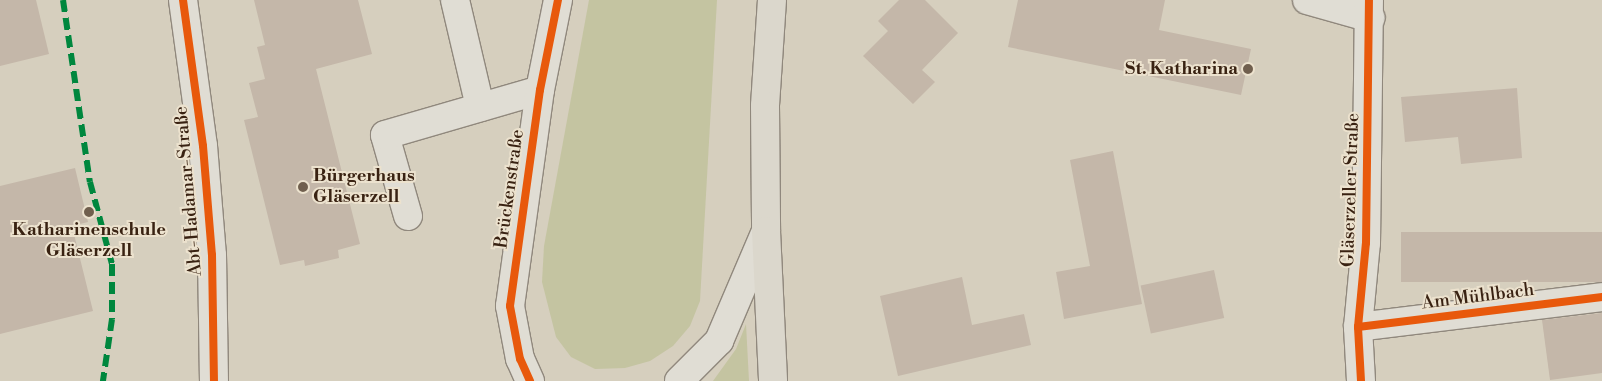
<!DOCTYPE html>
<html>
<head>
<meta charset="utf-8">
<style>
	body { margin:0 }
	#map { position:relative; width:1602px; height:381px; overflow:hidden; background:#d6cfbe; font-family:"Libre Bodoni",serif }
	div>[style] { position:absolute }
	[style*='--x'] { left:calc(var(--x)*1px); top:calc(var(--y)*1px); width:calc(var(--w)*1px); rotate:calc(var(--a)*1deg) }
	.green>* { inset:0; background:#c4c4a1 }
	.building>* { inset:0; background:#c4b7a9; transform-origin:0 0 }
	.roads { filter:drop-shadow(1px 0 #90887d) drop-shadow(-1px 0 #90887d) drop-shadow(0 1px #90887d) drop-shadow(0 -1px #90887d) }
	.minor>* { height:28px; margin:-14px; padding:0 14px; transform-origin:14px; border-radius:14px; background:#e0ddd4 }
	.major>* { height:28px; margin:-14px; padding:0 14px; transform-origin:14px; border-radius:14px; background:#dbd7cc }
	.quiet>* { height:6px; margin-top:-3px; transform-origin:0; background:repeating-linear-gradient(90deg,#00873e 0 12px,transparent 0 18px) }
	.cycleway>* { height:8px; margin:-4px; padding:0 4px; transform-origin:4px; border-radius:4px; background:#e8590c }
	.dots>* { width:14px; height:14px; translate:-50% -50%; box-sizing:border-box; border:2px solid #ece2ce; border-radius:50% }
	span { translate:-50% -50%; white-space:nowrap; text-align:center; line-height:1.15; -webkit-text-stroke:4px #ece2ce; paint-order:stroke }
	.poi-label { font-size:18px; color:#392212; font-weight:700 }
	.right { translate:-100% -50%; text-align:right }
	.left { translate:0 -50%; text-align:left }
	.street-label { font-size:18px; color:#392212 }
</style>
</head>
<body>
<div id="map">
	<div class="green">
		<div style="clip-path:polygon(589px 0,717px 0,700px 301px,690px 326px,673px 346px,650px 361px,625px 368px,595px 369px,571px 357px,556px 337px,542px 282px,544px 246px)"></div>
		<div style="clip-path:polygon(746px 324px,749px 381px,713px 381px,736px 349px)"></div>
	</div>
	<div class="building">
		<div style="clip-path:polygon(0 0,36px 0,49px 54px,0 66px)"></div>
		<div style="clip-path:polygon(254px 0,358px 0,372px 54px,316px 69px,360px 244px,338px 250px,339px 258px,305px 266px,304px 260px,280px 265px,244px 120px,258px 117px,249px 83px,265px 79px,257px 47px,265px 45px)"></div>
		<div style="clip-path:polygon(899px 0,925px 0,958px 33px,922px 70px,935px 82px,913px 104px,863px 56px,888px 31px,878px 21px)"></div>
		<div style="clip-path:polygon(1018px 0,1165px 0,1159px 30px,1251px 49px,1241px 95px,1008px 47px)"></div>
		<div style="clip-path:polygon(1517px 88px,1522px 158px,1461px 164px,1458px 137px,1405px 142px,1401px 97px)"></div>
		<div style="clip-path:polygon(1113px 151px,1142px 304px,1064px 319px,1056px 272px,1090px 266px,1070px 160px)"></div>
		<div style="clip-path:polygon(75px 168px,88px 222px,72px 226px,93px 311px,0 334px,0 186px)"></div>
		<div style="left:1602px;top:232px;width:50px;height:201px;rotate:90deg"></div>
		<div style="left:1214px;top:270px;width:49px;height:75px;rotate:78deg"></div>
		<div style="clip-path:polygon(962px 277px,972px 325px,1024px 314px,1031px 345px,898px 376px,880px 296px)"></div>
		<div style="clip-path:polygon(1602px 313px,1602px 373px,1550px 380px,1542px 320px)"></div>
	</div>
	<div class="roads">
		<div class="minor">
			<div style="--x:183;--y:0;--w:147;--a:82.2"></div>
			<div style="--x:203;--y:146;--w:109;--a:85.3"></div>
			<div style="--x:212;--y:255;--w:126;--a:89.1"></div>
			<div style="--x:455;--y:0;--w:110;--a:76.8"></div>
			<div style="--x:1307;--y:0;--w:66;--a:15.7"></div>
			<div style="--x:408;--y:216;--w:84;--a:-105.9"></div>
			<div style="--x:385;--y:135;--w:161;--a:-16.2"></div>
			<div style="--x:1358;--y:327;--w:246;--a:-7"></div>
			<div style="--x:530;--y:381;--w:24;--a:-114"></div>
			<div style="--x:520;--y:359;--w:54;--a:-100.7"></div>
			<div style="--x:510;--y:306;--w:218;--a:-82.1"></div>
			<div style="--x:540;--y:90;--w:92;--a:-78.7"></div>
			<div style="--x:679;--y:381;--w:57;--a:-45"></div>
			<div style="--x:719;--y:341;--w:120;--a:-66.9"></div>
			<div style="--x:1361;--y:381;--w:54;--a:-93.2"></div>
			<div style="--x:1358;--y:327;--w:84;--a:-84.6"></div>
			<div style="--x:1366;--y:243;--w:243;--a:-89.3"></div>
		</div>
		<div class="major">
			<div style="--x:772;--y:0;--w:106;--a:93.8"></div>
			<div style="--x:765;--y:106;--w:125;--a:89.5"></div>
			<div style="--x:766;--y:231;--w:150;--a:87.3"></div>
		</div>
	</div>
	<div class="quiet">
		<div style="--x:63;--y:0;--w:184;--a:81.6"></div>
		<div style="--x:90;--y:182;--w:85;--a:75"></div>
		<div style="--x:112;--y:264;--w:55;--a:90"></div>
		<div style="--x:112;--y:319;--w:63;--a:98.3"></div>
	</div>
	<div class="cycleway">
		<div style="--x:183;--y:0;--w:147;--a:82.2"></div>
		<div style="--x:203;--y:146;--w:109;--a:85.3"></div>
		<div style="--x:212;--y:255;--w:126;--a:89.1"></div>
		<div style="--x:1358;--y:327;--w:246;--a:-7"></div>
		<div style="--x:530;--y:381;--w:24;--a:-114"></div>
		<div style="--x:520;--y:359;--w:54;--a:-100.7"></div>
		<div style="--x:510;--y:306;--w:218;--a:-82.1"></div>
		<div style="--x:540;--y:90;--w:92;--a:-78.7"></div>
		<div style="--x:1361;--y:381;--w:54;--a:-93.2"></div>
		<div style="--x:1358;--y:327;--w:84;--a:-84.6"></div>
		<div style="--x:1366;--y:243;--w:243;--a:-89.3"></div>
	</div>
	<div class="dots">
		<div style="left:1248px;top:69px;background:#705f4e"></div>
		<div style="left:303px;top:187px;background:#705f4e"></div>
		<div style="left:89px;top:212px;background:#705f4e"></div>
	</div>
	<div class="poi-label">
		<span class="right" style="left:1238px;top:69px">St. Katharina</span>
		<span class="left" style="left:313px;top:187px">Bürgerhaus<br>Gläserzell</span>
		<span style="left:89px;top:241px">Katharinenschule<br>Gläserzell</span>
	</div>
	<div class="street-label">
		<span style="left:510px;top:189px;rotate:-82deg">Brückenstraße</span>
		<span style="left:1351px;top:190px;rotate:-88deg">Gläserzeller Straße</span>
		<span style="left:189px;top:191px;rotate:-95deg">Abt-Hadamar-Straße</span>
		<span style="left:1478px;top:297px;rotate:-7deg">Am Mühlbach</span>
	</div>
</div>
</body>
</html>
